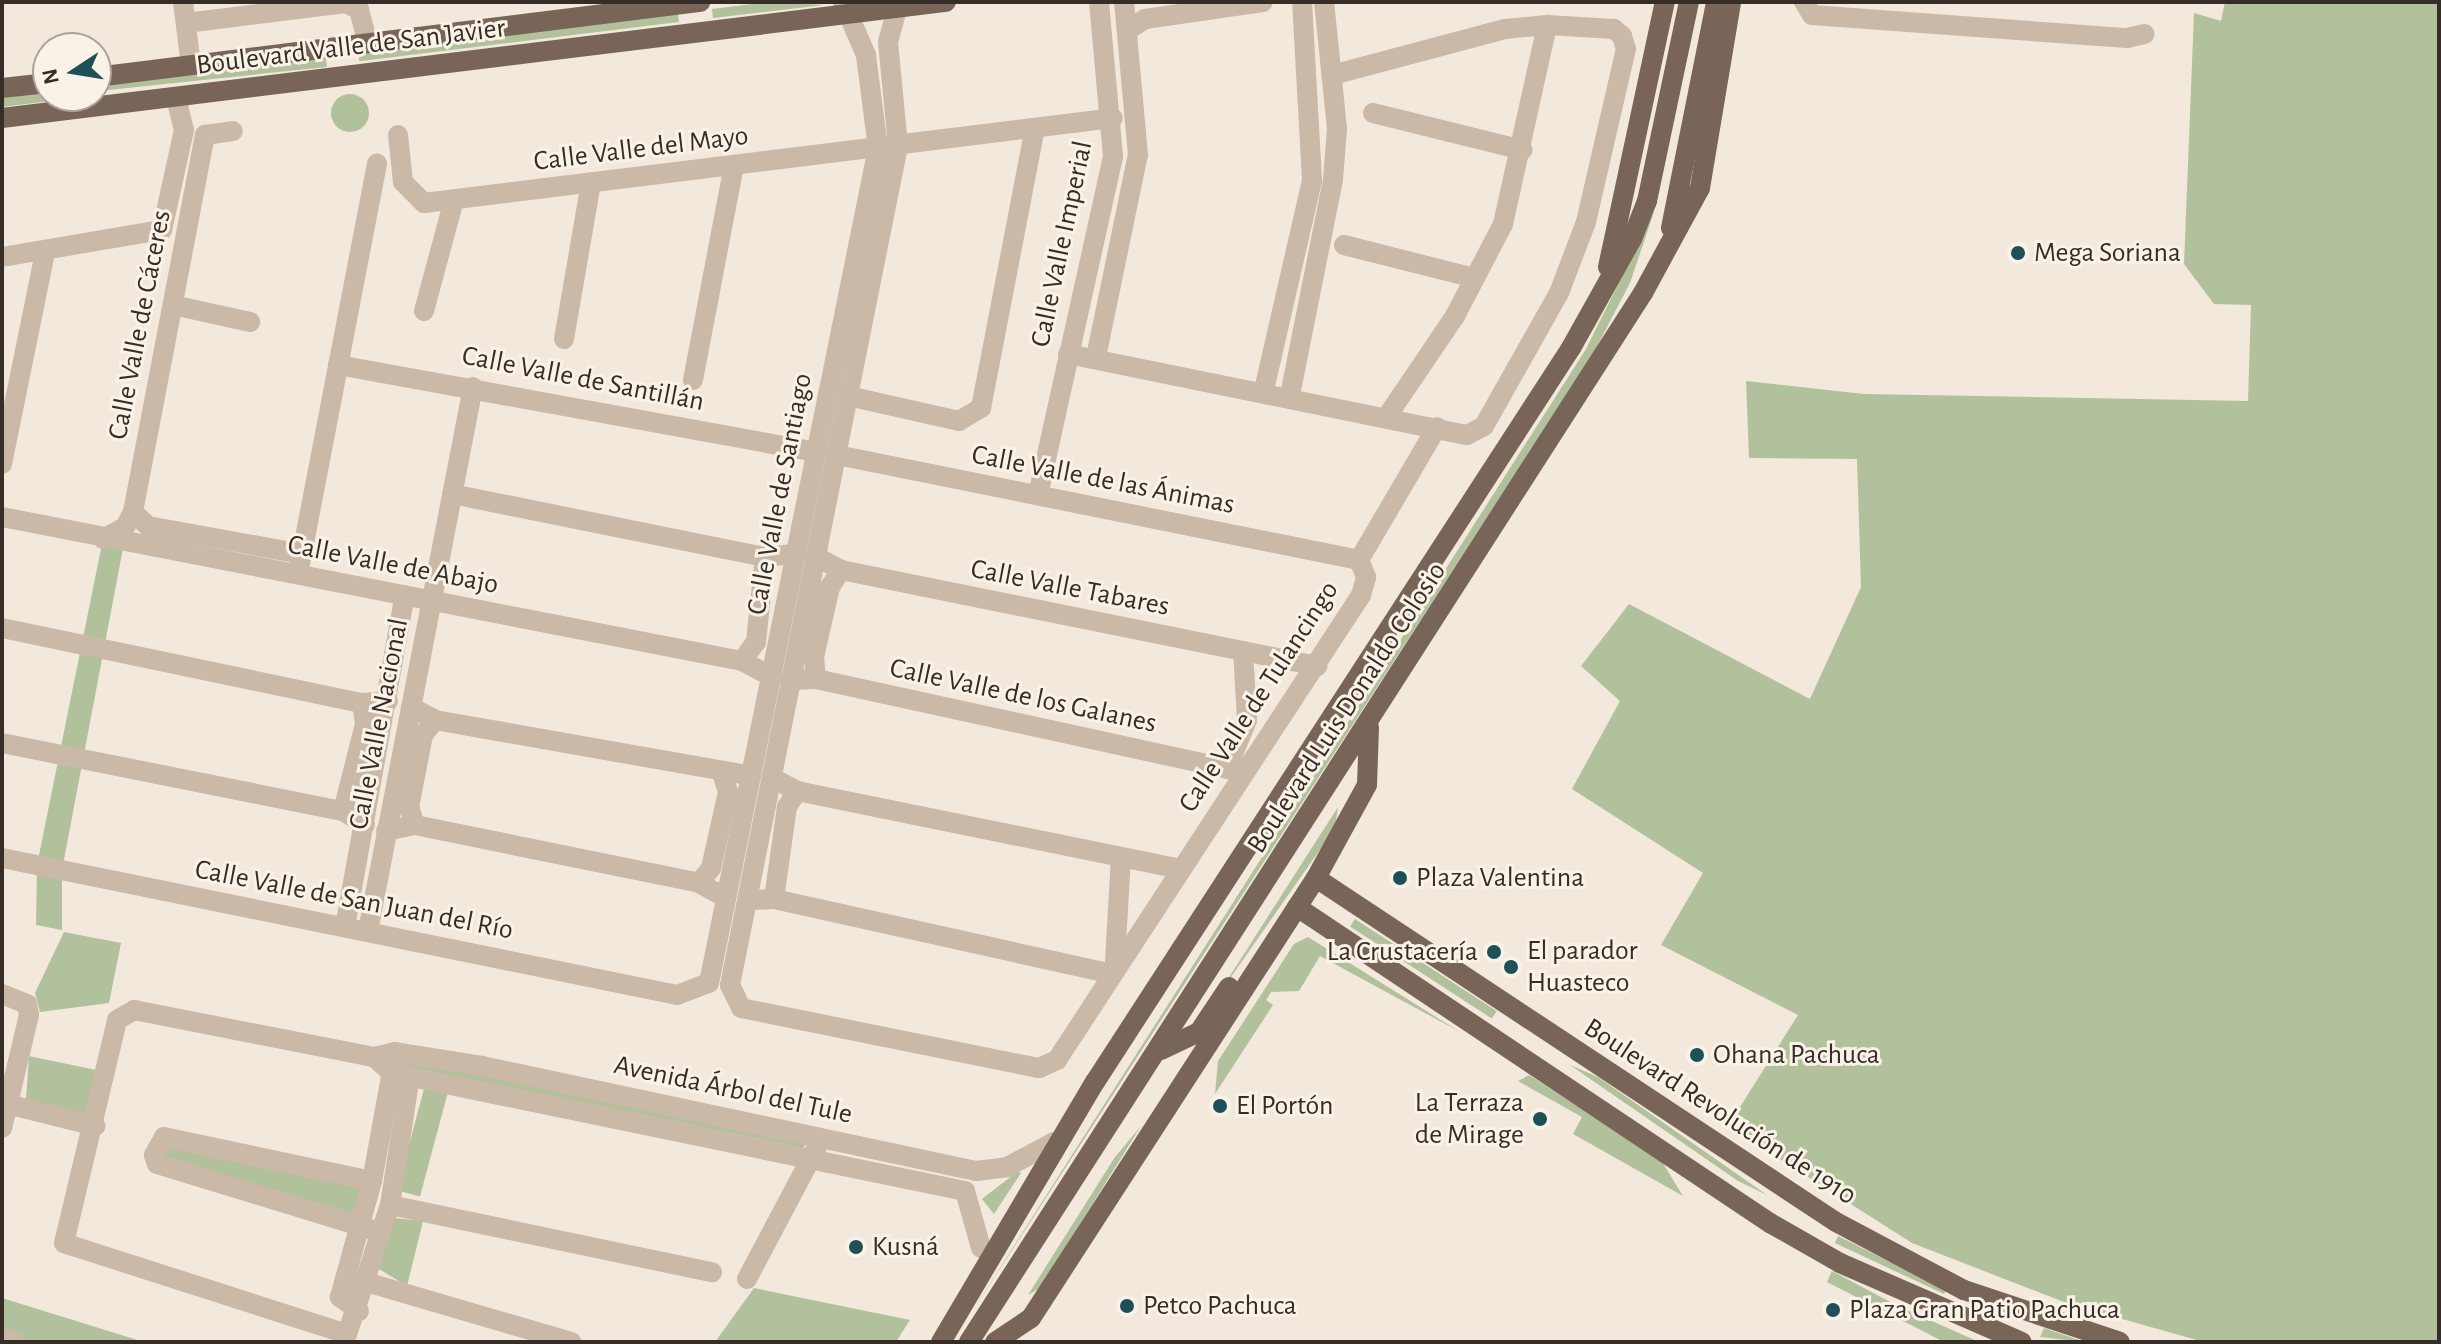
<!DOCTYPE html>
<html>
<head>
<meta charset="utf-8">
<style>
	body { margin:0 }
	#map { position:relative; width:2441px; height:1344px; overflow:hidden; background:#f2e8db; font-family:"Alegreya Sans",sans-serif }
	div>[style] { position:absolute }
	[style*='--x'] { left:calc(var(--x)*1px); top:calc(var(--y)*1px); width:calc(var(--w)*1px); rotate:calc(var(--a)*1deg) }
	.green>* { inset:0; background:#b1c19b; transform-origin:0 0 }
	.round { border-radius:50% }
	.minor>* { height:20px; margin:-10px; padding:0 10px; transform-origin:10px; border-radius:10px; background:#cab9a6 }
	.major>* { height:20px; margin:-10px; padding:0 10px; transform-origin:10px; border-radius:10px; background:#786558 }
	.dots>* { width:22px; height:22px; translate:-50% -50%; box-sizing:border-box; border:4px solid #f9f2e7; border-radius:50% }
	span { translate:-50% -50%; white-space:nowrap; text-align:center; line-height:1.15; -webkit-text-stroke:6px #f9f2e7; paint-order:stroke }
	.street-label { font-size:28px; color:#362d27 }
	.poi-label { font-size:28px; color:#362d27 }
	.left { translate:0 -50%; text-align:left }
	.right { translate:-100% -50%; text-align:right }
	.frame { position:absolute; inset:0; border:4px solid #362d27; pointer-events:none }
	.north { position:absolute; left:32px; top:32px; width:80px; height:80px; box-sizing:border-box; background:#f9f2e7; border:2px solid #aba39a; border-radius:50%; rotate:258deg; font-size:22px; font-weight:700; line-height:32px; text-align:center; color:#362d27 }
	.north::after { content:''; display:block; margin:auto; width:28px; height:36px; background:#1d5057; clip-path:polygon(50% 0,100% 100%,50% 72%,0 100%) }
</style>
</head>
<body>
<div id="map">
	<div class="green">
		<div style="clip-path:polygon(768px 2px,825px 5px,713px 18px,712px 9px)"></div>
		<div style="clip-path:polygon(2225px 2px,2439px 4px,2439px 1342px,2204px 1342px,2069px 1304px,1912px 1243px,1728px 1126px,1798px 1015px,1661px 945px,1703px 873px,1572px 789px,1620px 701px,1581px 666px,1629px 604px,1810px 699px,1861px 587px,1857px 459px,1749px 458px,1746px 381px,1864px 394px,2248px 401px,2251px 305px,2214px 304px,2184px 264px,2194px 13px,2221px 21px)"></div>
		<div style="left:678px;top:14px;width:8px;height:322px;rotate:83deg"></div>
		<div style="left:326px;top:58px;width:9px;height:232px;rotate:84deg"></div>
		<div style="clip-path:polygon(48px 92px,91px 96px,2px 107px,2px 98px)"></div>
		<div class="round" style="left:331px;top:94px;width:38px;height:38px"></div>
		<div style="clip-path:polygon(1654px 212px,1630px 283px,1593px 354px,970px 1315px,1586px 349px)"></div>
		<div style="clip-path:polygon(103px 539px,124px 543px,62px 870px,62px 930px,36px 925px,37px 865px)"></div>
		<div style="clip-path:polygon(1338px 807px,1335px 828px,1210px 1007px)"></div>
		<div style="left:1355px;top:919px;width:169px;height:9px;rotate:33deg"></div>
		<div style="clip-path:polygon(64px 932px,121px 943px,109px 1003px,40px 1012px,35px 993px)"></div>
		<div style="clip-path:polygon(1308px 937px,1460px 1032px,1320px 956px,1299px 991px,1271px 992px,1266px 1000px,1273px 1005px,1215px 1094px,1218px 1061px,1294px 944px)"></div>
		<div style="clip-path:polygon(29px 1056px,96px 1070px,87px 1115px,26px 1099px)"></div>
		<div style="clip-path:polygon(404px 1059px,806px 1139px,804px 1148px,403px 1066px)"></div>
		<div style="clip-path:polygon(1570px 1065px,1598px 1077px,1767px 1195px,1738px 1181px)"></div>
		<div style="clip-path:polygon(1529px 1075px,1661px 1160px,1683px 1196px,1573px 1134px,1582px 1117px,1518px 1081px)"></div>
		<div style="left:425px;top:1085px;width:24px;height:109px;rotate:15deg"></div>
		<div style="clip-path:polygon(1141px 1126px,1040px 1288px,1028px 1295px,1115px 1157px)"></div>
		<div style="clip-path:polygon(166px 1146px,361px 1187px,354px 1214px,163px 1157px)"></div>
		<div style="clip-path:polygon(1018px 1171px,1021px 1173px,994px 1214px,982px 1199px)"></div>
		<div style="clip-path:polygon(393px 1218px,423px 1221px,407px 1286px,379px 1269px)"></div>
		<div style="clip-path:polygon(1838px 1236px,1946px 1290px,1944px 1294px,1835px 1243px)"></div>
		<div style="clip-path:polygon(1832px 1271px,1896px 1305px,1979px 1342px,1944px 1342px,1827px 1282px)"></div>
		<div style="clip-path:polygon(754px 1288px,910px 1320px,896px 1342px,715px 1342px)"></div>
		<div style="clip-path:polygon(2px 1298px,144px 1342px,28px 1342px,2px 1330px)"></div>
		<div style="clip-path:polygon(2044px 1328px,2085px 1342px,2040px 1337px)"></div>
	</div>
	<div class="minor">
		<div style="--x:183;--y:2;--w:64;--a:82.8"></div>
		<div style="--x:899;--y:2;--w:41;--a:105.4"></div>
		<div style="--x:888;--y:42;--w:104;--a:84.5"></div>
		<div style="--x:898;--y:146;--w:856;--a:101.32"></div>
		<div style="--x:730;--y:985;--w:25;--a:64"></div>
		<div style="--x:741;--y:1008;--w:304;--a:11.4"></div>
		<div style="--x:1039;--y:1068;--w:20;--a:-24"></div>
		<div style="--x:1057;--y:1060;--w:556;--a:-56.82"></div>
		<div style="--x:1361;--y:595;--w:19;--a:-74"></div>
		<div style="--x:1366;--y:577;--w:18;--a:-112"></div>
		<div style="--x:1804;--y:2;--w:15;--a:58"></div>
		<div style="--x:1812;--y:15;--w:316;--a:4.2"></div>
		<div style="--x:2127;--y:38;--w:18;--a:-13"></div>
		<div style="--x:186;--y:23;--w:161;--a:-7.1"></div>
		<div style="--x:346;--y:3;--w:15;--a:28"></div>
		<div style="--x:359;--y:10;--w:34;--a:75"></div>
		<div style="--x:1128;--y:30;--w:20;--a:-33"></div>
		<div style="--x:1145;--y:19;--w:119;--a:-8.2"></div>
		<div style="--x:1373;--y:113;--w:154;--a:13.9"></div>
		<div style="--x:398;--y:135;--w:47;--a:83.9"></div>
		<div style="--x:403;--y:182;--w:30;--a:45"></div>
		<div style="--x:424;--y:203;--w:694;--a:-7.03"></div>
		<div style="--x:1344;--y:245;--w:134;--a:14.2"></div>
		<div style="--x:2;--y:257;--w:162;--a:-9.6"></div>
		<div style="--x:162;--y:230;--w:102;--a:-77.6"></div>
		<div style="--x:184;--y:130;--w:34;--a:-104"></div>
		<div style="--x:173;--y:305;--w:79;--a:12.4"></div>
		<div style="--x:424;--y:311;--w:115;--a:-74.9"></div>
		<div style="--x:564;--y:339;--w:159;--a:-80.2"></div>
		<div style="--x:1068;--y:354;--w:407;--a:11.5"></div>
		<div style="--x:1467;--y:435;--w:19;--a:-28"></div>
		<div style="--x:1484;--y:426;--w:153;--a:-60.6"></div>
		<div style="--x:1559;--y:293;--w:76;--a:-69.2"></div>
		<div style="--x:1586;--y:222;--w:178;--a:-77"></div>
		<div style="--x:1626;--y:49;--w:14;--a:-107"></div>
		<div style="--x:1622;--y:36;--w:11;--a:-139"></div>
		<div style="--x:1614;--y:29;--w:67;--a:-176.6"></div>
		<div style="--x:1547;--y:25;--w:42;--a:174.6"></div>
		<div style="--x:1505;--y:29;--w:179;--a:165.1"></div>
		<div style="--x:1096;--y:357;--w:206;--a:-78.3"></div>
		<div style="--x:1138;--y:155;--w:154;--a:-95.2"></div>
		<div style="--x:338;--y:365;--w:487;--a:10.3"></div>
		<div style="--x:693;--y:380;--w:219;--a:-79.2"></div>
		<div style="--x:1264;--y:390;--w:215;--a:-77.1"></div>
		<div style="--x:1312;--y:180;--w:178;--a:-93.2"></div>
		<div style="--x:1290;--y:395;--w:220;--a:-78.7"></div>
		<div style="--x:1333;--y:179;--w:50;--a:-85.4"></div>
		<div style="--x:1337;--y:129;--w:128;--a:-95.8"></div>
		<div style="--x:848;--y:396;--w:114;--a:12.7"></div>
		<div style="--x:959;--y:421;--w:26;--a:-31"></div>
		<div style="--x:981;--y:408;--w:285;--a:-79.1"></div>
		<div style="--x:1388;--y:415;--w:120;--a:-55.9"></div>
		<div style="--x:1455;--y:316;--w:104;--a:-62.4"></div>
		<div style="--x:1503;--y:224;--w:204;--a:-77.5"></div>
		<div style="--x:837;--y:455;--w:532;--a:11.37"></div>
		<div style="--x:2;--y:464;--w:215;--a:-78.5"></div>
		<div style="--x:452;--y:494;--w:319;--a:11.4"></div>
		<div style="--x:765;--y:557;--w:30;--a:-6"></div>
		<div style="--x:1038;--y:495;--w:347;--a:-77.5"></div>
		<div style="--x:1113;--y:156;--w:155;--a:-95.2"></div>
		<div style="--x:133;--y:512;--w:21;--a:43"></div>
		<div style="--x:148;--y:526;--w:157;--a:10.3"></div>
		<div style="--x:2;--y:517;--w:754;--a:11.01"></div>
		<div style="--x:742;--y:661;--w:32;--a:28"></div>
		<div style="--x:103;--y:539;--w:25;--a:-29"></div>
		<div style="--x:125;--y:527;--w:17;--a:-62"></div>
		<div style="--x:133;--y:512;--w:384;--a:-79.2"></div>
		<div style="--x:205;--y:135;--w:28;--a:-8"></div>
		<div style="--x:815;--y:556;--w:30;--a:28"></div>
		<div style="--x:841;--y:570;--w:486;--a:11.4"></div>
		<div style="--x:1359;--y:560;--w:154;--a:-59.6"></div>
		<div style="--x:298;--y:574;--w:418;--a:-79.1"></div>
		<div style="--x:2;--y:628;--w:368;--a:11.8"></div>
		<div style="--x:362;--y:703;--w:26;--a:-4"></div>
		<div style="--x:742;--y:661;--w:24;--a:-54"></div>
		<div style="--x:756;--y:642;--w:85;--a:-84"></div>
		<div style="--x:816;--y:679;--w:22;--a:-95"></div>
		<div style="--x:814;--y:657;--w:72;--a:-77.1"></div>
		<div style="--x:830;--y:587;--w:20;--a:-57"></div>
		<div style="--x:790;--y:680;--w:26;--a:-2"></div>
		<div style="--x:816;--y:679;--w:437;--a:12.3"></div>
		<div style="--x:411;--y:707;--w:27;--a:28"></div>
		<div style="--x:435;--y:720;--w:321;--a:10"></div>
		<div style="--x:2;--y:743;--w:348;--a:11.3"></div>
		<div style="--x:343;--y:811;--w:26;--a:32"></div>
		<div style="--x:1227;--y:769;--w:53;--a:-67.8"></div>
		<div style="--x:1247;--y:720;--w:69;--a:-93.3"></div>
		<div style="--x:772;--y:778;--w:28;--a:27"></div>
		<div style="--x:797;--y:791;--w:392;--a:11.5"></div>
		<div style="--x:343;--y:811;--w:90;--a:-75.8"></div>
		<div style="--x:365;--y:724;--w:21;--a:-98"></div>
		<div style="--x:415;--y:825;--w:19;--a:-108"></div>
		<div style="--x:409;--y:807;--w:73;--a:-79"></div>
		<div style="--x:423;--y:735;--w:19;--a:-51"></div>
		<div style="--x:386;--y:831;--w:30;--a:-12"></div>
		<div style="--x:415;--y:825;--w:290;--a:11.5"></div>
		<div style="--x:699;--y:883;--w:31;--a:29"></div>
		<div style="--x:2;--y:858;--w:689;--a:11.47"></div>
		<div style="--x:677;--y:995;--w:34;--a:-21"></div>
		<div style="--x:709;--y:983;--w:852;--a:-78.56"></div>
		<div style="--x:878;--y:148;--w:94;--a:-97.4"></div>
		<div style="--x:866;--y:55;--w:58;--a:-113.5"></div>
		<div style="--x:699;--y:883;--w:19;--a:-51"></div>
		<div style="--x:711;--y:868;--w:78;--a:-77.4"></div>
		<div style="--x:728;--y:792;--w:17;--a:-107"></div>
		<div style="--x:774;--y:899;--w:93;--a:-82"></div>
		<div style="--x:787;--y:807;--w:19;--a:-58"></div>
		<div style="--x:747;--y:900;--w:27;--a:-2"></div>
		<div style="--x:774;--y:899;--w:342;--a:12.5"></div>
		<div style="--x:345;--y:927;--w:337;--a:-79.8"></div>
		<div style="--x:368;--y:931;--w:554;--a:-79.08"></div>
		<div style="--x:1115;--y:961;--w:103;--a:-86.7"></div>
		<div style="--x:2;--y:994;--w:27;--a:22"></div>
		<div style="--x:27;--y:1004;--w:11;--a:80"></div>
		<div style="--x:29;--y:1015;--w:116;--a:103.4"></div>
		<div style="--x:374;--y:1057;--w:24;--a:42"></div>
		<div style="--x:392;--y:1073;--w:585;--a:11.64"></div>
		<div style="--x:965;--y:1191;--w:59;--a:74.3"></div>
		<div style="--x:410;--y:1076;--w:131;--a:98.8"></div>
		<div style="--x:390;--y:1205;--w:136;--a:108.4"></div>
		<div style="--x:347;--y:1334;--w:297;--a:-162.2"></div>
		<div style="--x:64;--y:1243;--w:229;--a:-76.6"></div>
		<div style="--x:117;--y:1020;--w:20;--a:-30"></div>
		<div style="--x:134;--y:1010;--w:245;--a:11.1"></div>
		<div style="--x:374;--y:1057;--w:22;--a:-13"></div>
		<div style="--x:395;--y:1052;--w:88;--a:9.1"></div>
		<div style="--x:482;--y:1066;--w:505;--a:12"></div>
		<div style="--x:976;--y:1171;--w:31;--a:-7"></div>
		<div style="--x:1007;--y:1167;--w:53;--a:-28"></div>
		<div style="--x:11;--y:1105;--w:87;--a:14"></div>
		<div style="--x:372;--y:1181;--w:213;--a:-168.1"></div>
		<div style="--x:164;--y:1137;--w:21;--a:119"></div>
		<div style="--x:154;--y:1155;--w:9;--a:72"></div>
		<div style="--x:157;--y:1164;--w:233;--a:17"></div>
		<div style="--x:390;--y:1205;--w:329;--a:11.8"></div>
		<div style="--x:747;--y:1279;--w:152;--a:-62.1"></div>
		<div style="--x:366;--y:1282;--w:214;--a:16.3"></div>
		<div style="--x:359;--y:1311;--w:24;--a:-144"></div>
		<div style="--x:340;--y:1297;--w:120;--a:-74.6"></div>
		<div style="--x:372;--y:1181;--w:123;--a:-79.7"></div>
		<div style="--x:2;--y:1336;--w:14;--a:25"></div>
	</div>
	<div class="major">
		<div style="--x:96;--y:77;--w:609;--a:-7.08"></div>
		<div style="--x:2;--y:88;--w:46;--a:-6.2"></div>
		<div style="--x:2;--y:118;--w:951;--a:-7.01"></div>
		<div style="--x:1671;--y:228;--w:230;--a:-78.7"></div>
		<div style="--x:1608;--y:267;--w:271;--a:-77.9"></div>
		<div style="--x:1316;--y:878;--w:623;--a:33.49"></div>
		<div style="--x:1836;--y:1222;--w:145;--a:28"></div>
		<div style="--x:1964;--y:1290;--w:164;--a:18.4"></div>
		<div style="--x:1297;--y:907;--w:569;--a:33.75"></div>
		<div style="--x:1770;--y:1223;--w:81;--a:29.7"></div>
		<div style="--x:1840;--y:1263;--w:198;--a:23.5"></div>
		<div style="--x:1161;--y:1050;--w:42;--a:-25.3"></div>
		<div style="--x:1199;--y:1032;--w:54;--a:-56.3"></div>
		<div style="--x:941;--y:1342;--w:302;--a:-59.4"></div>
		<div style="--x:1095;--y:1082;--w:875;--a:-57.04"></div>
		<div style="--x:1571;--y:348;--w:125;--a:-60.8"></div>
		<div style="--x:1632;--y:239;--w:41;--a:-68.5"></div>
		<div style="--x:1647;--y:201;--w:203;--a:-78.1"></div>
		<div style="--x:969;--y:1342;--w:1247;--a:-57.28"></div>
		<div style="--x:1643;--y:293;--w:119;--a:-61.5"></div>
		<div style="--x:1700;--y:188;--w:189;--a:-80.5"></div>
		<div style="--x:995;--y:1342;--w:43;--a:-33.7"></div>
		<div style="--x:1031;--y:1318;--w:524;--a:-57.07"></div>
		<div style="--x:1316;--y:878;--w:106;--a:-61.3"></div>
		<div style="--x:1367;--y:785;--w:58;--a:-88"></div>
	</div>
	<div class="dots">
		<div style="left:2018px;top:253px;background:#1d5057"></div>
		<div style="left:1400px;top:878px;background:#1d5057"></div>
		<div style="left:1494px;top:952px;background:#1d5057"></div>
		<div style="left:1511px;top:967px;background:#1d5057"></div>
		<div style="left:1697px;top:1055px;background:#1d5057"></div>
		<div style="left:1220px;top:1106px;background:#1d5057"></div>
		<div style="left:1540px;top:1119px;background:#1d5057"></div>
		<div style="left:856px;top:1247px;background:#1d5057"></div>
		<div style="left:1127px;top:1306px;background:#1d5057"></div>
		<div style="left:1833px;top:1310px;background:#1d5057"></div>
	</div>
	<div class="street-label">
		<span style="left:351px;top:47px;rotate:-7deg">Boulevard Valle de San Javier</span>
		<span style="left:641px;top:149px;rotate:-7deg">Calle Valle del Mayo</span>
		<span style="left:1062px;top:244px;rotate:-78deg">Calle Valle Imperial</span>
		<span style="left:140px;top:325px;rotate:-79deg">Calle Valle de Cáceres</span>
		<span style="left:583px;top:379px;rotate:11deg">Calle Valle de Santillán</span>
		<span style="left:1103px;top:480px;rotate:11deg">Calle Valle de las Ánimas</span>
		<span style="left:780px;top:494px;rotate:-79deg">Calle Valle de Santiago</span>
		<span style="left:393px;top:565px;rotate:11deg">Calle Valle de Abajo</span>
		<span style="left:1070px;top:588px;rotate:11deg">Calle Valle Tabares</span>
		<span style="left:1023px;top:696px;rotate:12deg">Calle Valle de los Galanes</span>
		<span style="left:1259px;top:697px;rotate:-57deg">Calle Valle de Tulancingo</span>
		<span style="left:1347px;top:708px;rotate:-57deg">Boulevard Luis Donaldo Colosio</span>
		<span style="left:379px;top:724px;rotate:-79deg">Calle Valle Nacional</span>
		<span style="left:354px;top:900px;rotate:11deg">Calle Valle de San Juan del Río</span>
		<span style="left:733px;top:1090px;rotate:12deg">Avenida Árbol del Tule</span>
		<span style="left:1720px;top:1112px;rotate:33deg">Boulevard Revolución de 1910</span>
	</div>
	<div class="poi-label">
		<span class="left" style="left:2034px;top:253px">Mega Soriana</span>
		<span class="left" style="left:1416px;top:878px">Plaza Valentina</span>
		<span class="left" style="left:1527px;top:967px">El parador<br>Huasteco</span>
		<span class="right" style="left:1478px;top:952px">La Crustacería</span>
		<span class="left" style="left:1713px;top:1055px">Ohana Pachuca</span>
		<span class="right" style="left:1524px;top:1119px">La Terraza<br>de Mirage</span>
		<span class="left" style="left:1236px;top:1106px">El Portón</span>
		<span class="left" style="left:872px;top:1247px">Kusná</span>
		<span class="left" style="left:1143px;top:1306px">Petco Pachuca</span>
		<span class="left" style="left:1849px;top:1310px">Plaza Gran Patio Pachuca</span>
	</div>
	<div class="frame"></div>
	<div class="north">N</div>
</div>
</body>
</html>
